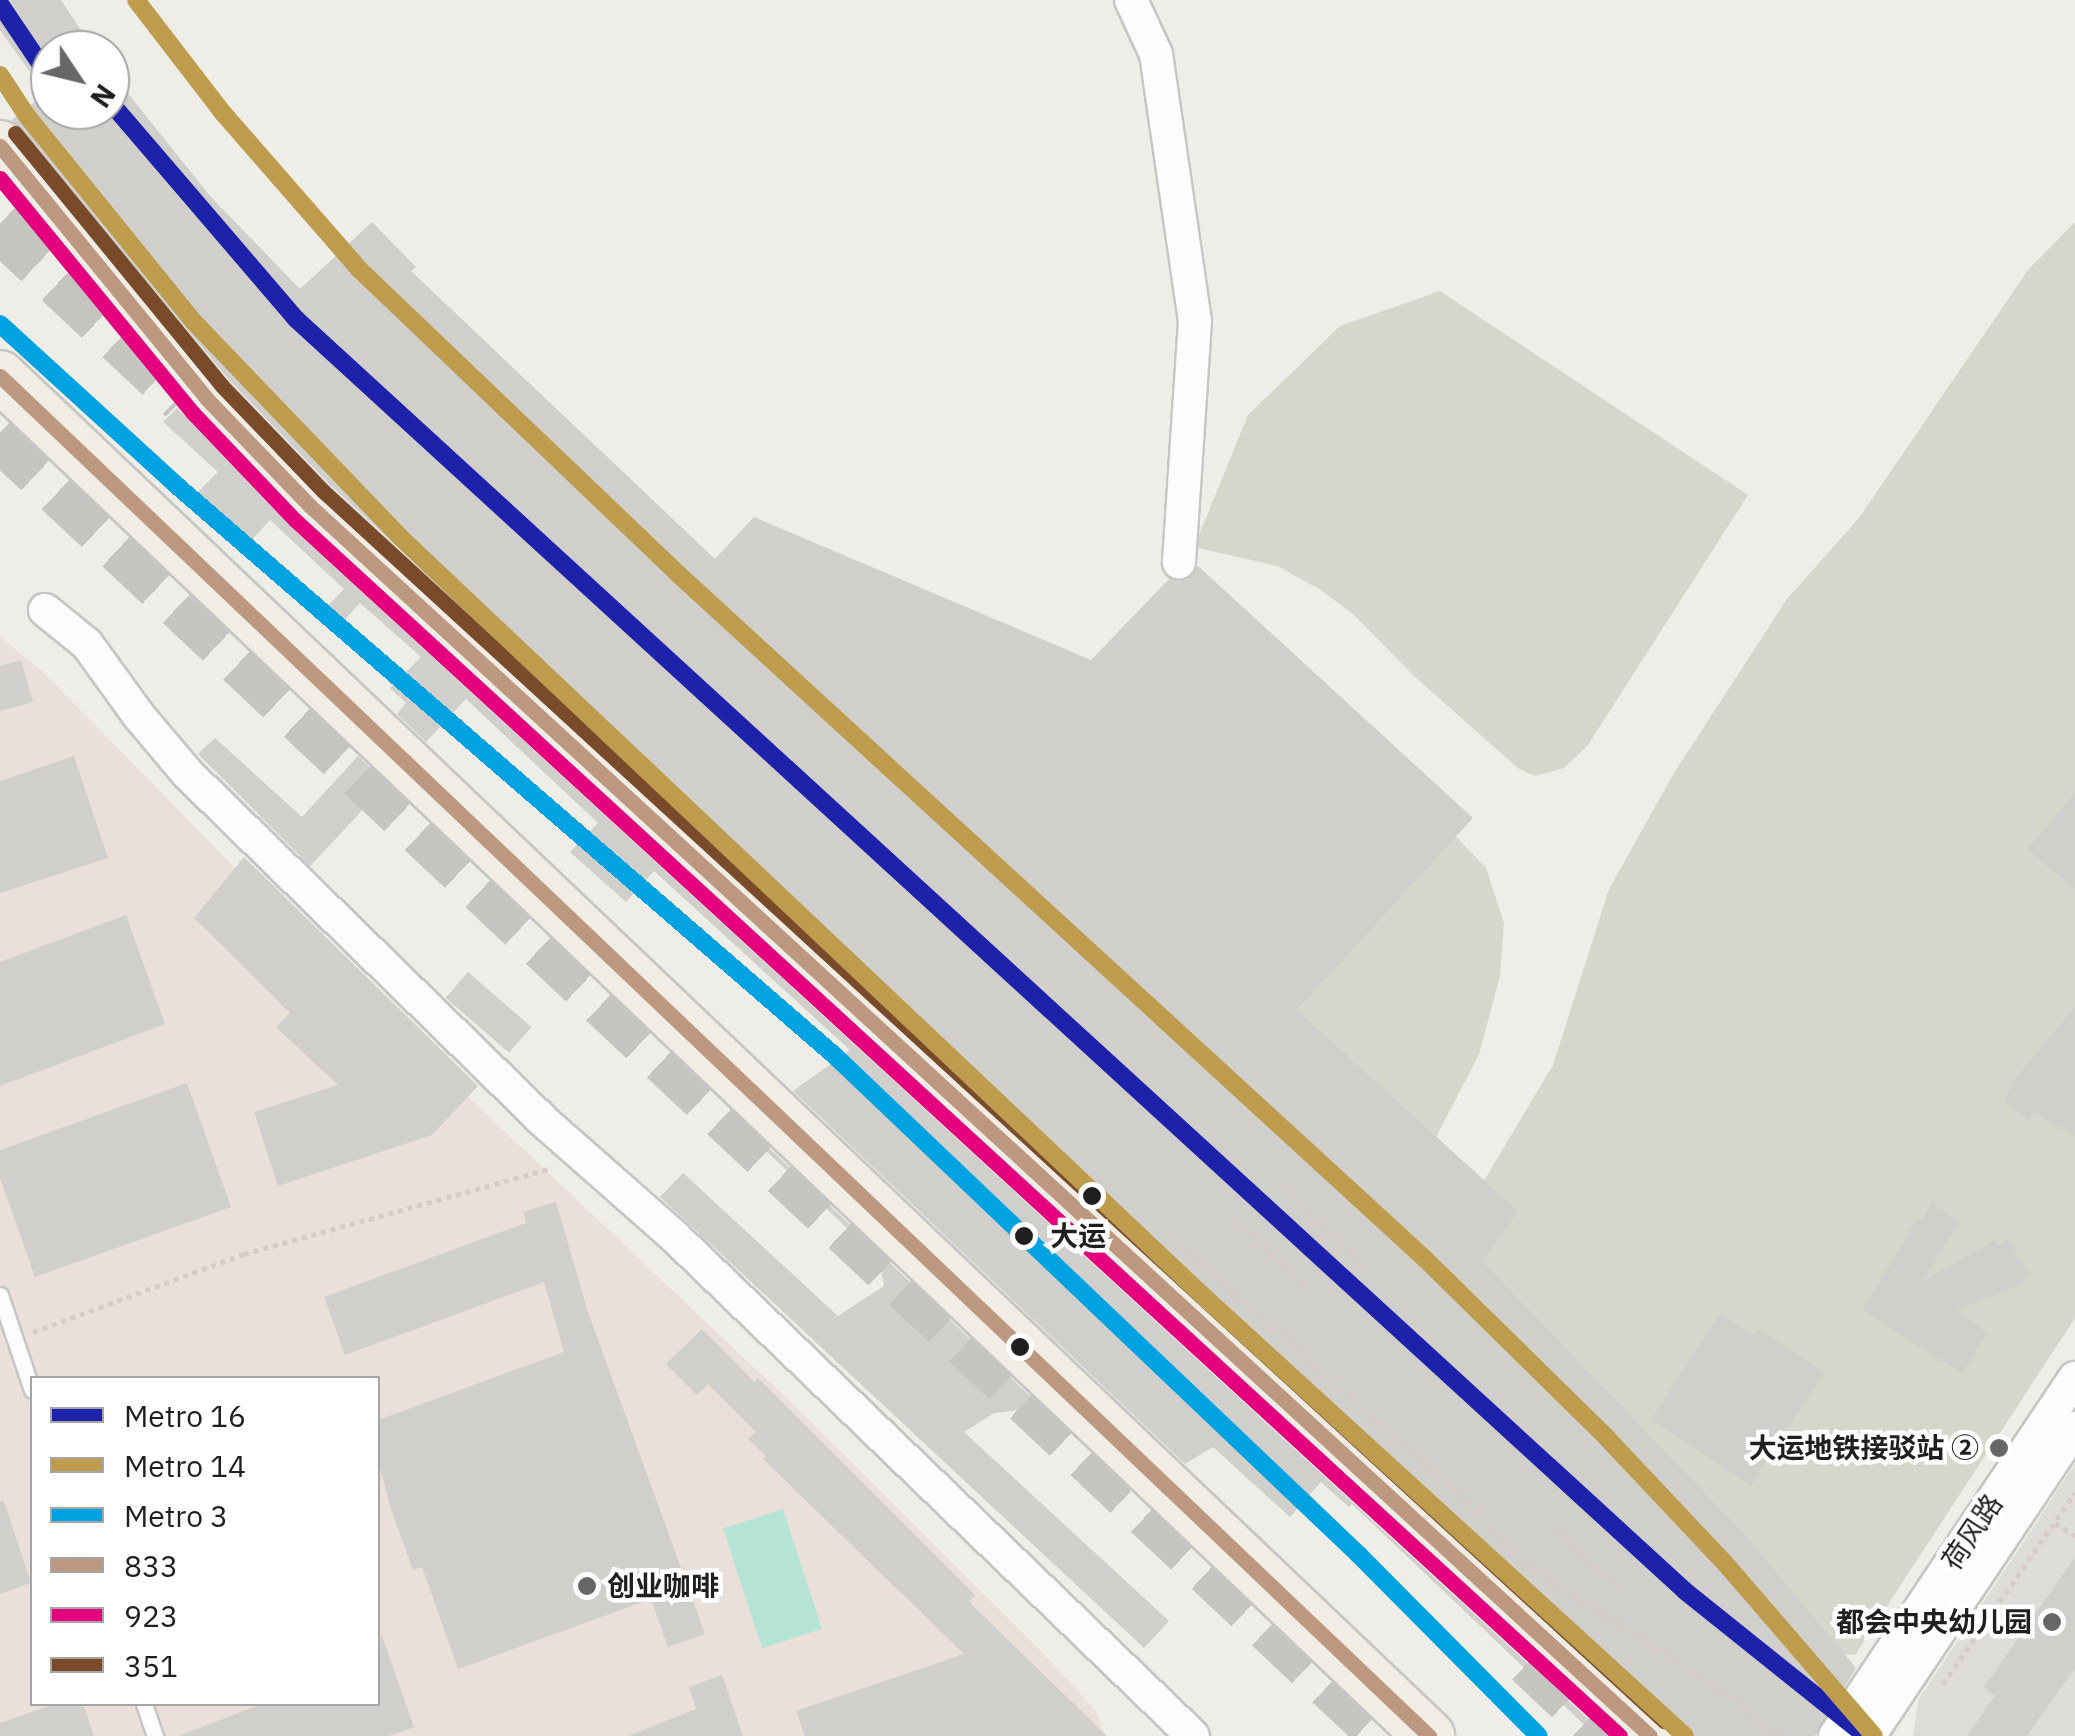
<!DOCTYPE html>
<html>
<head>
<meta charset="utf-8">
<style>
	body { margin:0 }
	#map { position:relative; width:2075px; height:1736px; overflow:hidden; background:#eeede8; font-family:"IBM Plex Sans","Noto Sans SC",sans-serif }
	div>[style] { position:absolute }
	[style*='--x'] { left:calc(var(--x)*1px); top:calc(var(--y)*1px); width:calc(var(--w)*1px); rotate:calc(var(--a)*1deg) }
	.residential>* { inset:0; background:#dddcd9 }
	.commercial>* { inset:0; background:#ebdfda }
	.construction>* { inset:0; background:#d6d6ca }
	.pitch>* { inset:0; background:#b5e4d5; transform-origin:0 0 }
	.building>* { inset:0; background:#d0cfcb; transform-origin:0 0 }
	.trunk-tunnel>* { height:55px; margin-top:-27.5px; transform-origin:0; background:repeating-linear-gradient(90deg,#c5c4c0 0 55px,transparent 0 83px) }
	.path>* { height:5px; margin-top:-2.5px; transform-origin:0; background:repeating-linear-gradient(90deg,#d7cbc7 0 5px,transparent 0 10px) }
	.roads { filter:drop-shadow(2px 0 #c6c6c4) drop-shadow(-2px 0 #c6c6c4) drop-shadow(0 2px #c6c6c4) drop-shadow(0 -2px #c6c6c4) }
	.service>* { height:15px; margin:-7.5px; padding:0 7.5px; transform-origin:7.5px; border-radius:7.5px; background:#fcfcfc }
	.minor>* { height:32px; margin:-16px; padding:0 16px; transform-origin:16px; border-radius:16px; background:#fcfcfc }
	.primary>* { height:50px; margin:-25px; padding:0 25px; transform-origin:25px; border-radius:25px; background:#f1ede5 }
	.bus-1>* { height:15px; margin:-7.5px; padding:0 7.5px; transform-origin:7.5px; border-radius:7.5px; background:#bc9880 }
	.bus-2>* { height:15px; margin:-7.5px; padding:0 7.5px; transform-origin:7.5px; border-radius:7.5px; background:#e5007d }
	.bus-3>* { height:15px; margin:-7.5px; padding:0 7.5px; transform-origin:7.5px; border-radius:7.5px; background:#7a4b2a }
	.metro-1>* { height:18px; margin:-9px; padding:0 9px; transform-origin:9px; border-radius:9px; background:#1e22aa }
	.metro-2>* { height:18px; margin:-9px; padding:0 9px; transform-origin:9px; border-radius:9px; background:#bd9d4d }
	.metro-3>* { height:18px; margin:-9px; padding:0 9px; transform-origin:9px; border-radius:9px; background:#00a2e1 }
	.dots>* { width:28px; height:28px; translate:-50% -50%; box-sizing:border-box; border:5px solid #fff; border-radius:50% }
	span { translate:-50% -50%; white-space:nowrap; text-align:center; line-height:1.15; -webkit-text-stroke:9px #fff; paint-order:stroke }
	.stop-label { font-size:28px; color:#1f1f1f; font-weight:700 }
	.left { translate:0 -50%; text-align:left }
	.poi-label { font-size:28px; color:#1f1f1f; font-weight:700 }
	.right { translate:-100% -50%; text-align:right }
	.street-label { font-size:28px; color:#1f1f1f }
	.legend { position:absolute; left:30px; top:1376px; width:350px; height:330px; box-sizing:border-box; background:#fff; border:2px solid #a5a5a5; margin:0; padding:12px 18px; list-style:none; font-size:30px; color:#1f1f1f }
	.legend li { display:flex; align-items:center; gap:20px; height:50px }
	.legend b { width:50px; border:2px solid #a5a5a5 }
	.north { position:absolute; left:30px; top:30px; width:100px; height:100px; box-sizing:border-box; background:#fff; border:2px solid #a5a5a5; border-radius:50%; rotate:125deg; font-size:28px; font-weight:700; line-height:40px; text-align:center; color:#1f1f1f }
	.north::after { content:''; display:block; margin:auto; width:35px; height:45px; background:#676765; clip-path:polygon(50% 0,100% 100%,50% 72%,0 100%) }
</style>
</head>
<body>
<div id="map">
	<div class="residential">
		<div style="clip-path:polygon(2075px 1464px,2075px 1736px,1913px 1736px,1918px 1701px)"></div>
	</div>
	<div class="commercial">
		<div style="clip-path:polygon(evenodd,0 637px,43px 672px,344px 979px,806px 1417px,1040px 1650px,1096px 1711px,1105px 1736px,0 1736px,0 637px,32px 1378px,378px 1378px,378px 1704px,32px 1704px,32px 1378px)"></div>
	</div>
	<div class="construction">
		<div style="clip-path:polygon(2075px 222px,2075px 1318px,1855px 1655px,1800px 1653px,1455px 1229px,1553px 1065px,1609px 889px,1674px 773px,1787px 599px,1859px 518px,2028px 270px)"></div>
		<div style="clip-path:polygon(1440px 291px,1748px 495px,1588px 745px,1564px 768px,1535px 776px,1519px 769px,1415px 677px,1353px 614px,1321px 590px,1277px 566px,1194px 547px,1248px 415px,1340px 326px)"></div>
		<div style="clip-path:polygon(1302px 676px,1486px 868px,1504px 923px,1500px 976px,1479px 1054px,1429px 1151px,1293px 1016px,1322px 979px)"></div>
	</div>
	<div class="pitch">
		<div style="left:783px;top:1509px;width:126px;height:63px;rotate:72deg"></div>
	</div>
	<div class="building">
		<div style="clip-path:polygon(0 0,61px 0,94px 50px,50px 50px,50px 110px,110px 110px,110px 71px,210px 196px,300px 289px,372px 222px,416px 267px,411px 271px,715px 559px,754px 517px,1091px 660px,1169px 579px,1187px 580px,1198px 566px,1473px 818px,1297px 1010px,1518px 1211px,1483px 1262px,1746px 1536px,1856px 1668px,1815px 1736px,1678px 1736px,1669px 1715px,329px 484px,229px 380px,12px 120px,45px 93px,0 30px)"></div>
		<div style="clip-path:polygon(177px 408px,290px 526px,1607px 1736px,1596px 1736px,1352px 1504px,1349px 1507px,1321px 1482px,1290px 1517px,1213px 1447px,1185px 1464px,793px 1091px,850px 1050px,654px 871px,626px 902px,570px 852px,598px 823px,466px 699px,426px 742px,397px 714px,406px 703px,390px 688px,421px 657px,360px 603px,333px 632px,316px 618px,344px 589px,270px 520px,247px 545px,193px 497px,218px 472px,163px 422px)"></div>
		<div style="clip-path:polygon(21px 660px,33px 702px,0 711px,0 666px)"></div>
		<div style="clip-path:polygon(215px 738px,302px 817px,358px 756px,387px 784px,310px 866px,198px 754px)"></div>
		<div style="clip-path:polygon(74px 756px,108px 858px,0 893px,0 781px)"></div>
		<div style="clip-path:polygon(2075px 793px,2075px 889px,2027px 849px)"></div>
		<div style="clip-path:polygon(244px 857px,478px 1086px,432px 1135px,278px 1186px,254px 1112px,338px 1085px,276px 1027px,290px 1013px,194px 918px)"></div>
		<div style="clip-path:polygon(126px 915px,165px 1024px,0 1086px,0 962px)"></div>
		<div style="left:468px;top:972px;width:84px;height:34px;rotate:41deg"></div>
		<div style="clip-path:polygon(2075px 1006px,2075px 1137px,2034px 1112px,2028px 1120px,2004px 1101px,2013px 1082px)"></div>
		<div style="clip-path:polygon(187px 1083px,231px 1207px,35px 1277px,0 1178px,0 1150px)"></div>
		<div style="clip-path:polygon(745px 1125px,1072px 1436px,1050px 1416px,1026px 1409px,994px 1413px,964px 1432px,1169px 1621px,1144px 1648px,660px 1197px,683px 1173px,838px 1316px,884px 1286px,879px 1259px,741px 1127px)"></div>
		<div style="clip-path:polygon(556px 1202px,588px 1312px,705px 1634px,668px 1647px,651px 1599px,458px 1669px,422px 1567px,413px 1570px,392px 1512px,378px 1461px,378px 1420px,564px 1352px,544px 1282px,345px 1355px,324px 1297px,526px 1223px,523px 1212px)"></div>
		<div style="clip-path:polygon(1932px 1203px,1959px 1222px,1922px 1282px,1995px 1240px,1998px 1246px,2008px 1239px,2028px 1274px,2023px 1283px,1957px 1310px,1987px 1333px,1962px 1374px,1863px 1310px,1918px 1217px,1921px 1222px)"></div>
		<div style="clip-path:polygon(1720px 1313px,1755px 1336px,1759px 1330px,1824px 1372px,1751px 1485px,1651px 1420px)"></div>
		<div style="clip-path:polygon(702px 1329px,754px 1382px,758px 1378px,975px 1595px,969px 1602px,1107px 1736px,805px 1736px,796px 1711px,964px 1654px,763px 1459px,766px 1456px,748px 1439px,756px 1432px,708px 1384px,697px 1395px,666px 1364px)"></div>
		<div style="clip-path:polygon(0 1501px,4px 1501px,31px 1583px,0 1594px)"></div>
		<div style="clip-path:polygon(2075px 1557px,2075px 1668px,2027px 1736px,1967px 1736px,1995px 1696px,1984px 1687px)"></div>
		<div style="clip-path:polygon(381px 1633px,414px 1727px,388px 1736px,179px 1736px,261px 1704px,378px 1704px)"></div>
		<div style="clip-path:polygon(722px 1675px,743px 1736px,628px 1736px,696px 1709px,689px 1687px)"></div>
		<div style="clip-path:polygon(54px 1704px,83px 1704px,94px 1736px,0 1736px,0 1723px)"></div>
	</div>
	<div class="trunk-tunnel">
		<div style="--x:0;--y:223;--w:253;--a:43.1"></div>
		<div style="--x:0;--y:432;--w:1905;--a:43.19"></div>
		<div style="--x:1531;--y:1659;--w:112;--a:43.5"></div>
	</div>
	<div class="path">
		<div style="--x:1282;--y:1188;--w:121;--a:44"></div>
		<div style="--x:1234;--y:1219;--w:98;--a:43.8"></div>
		<div style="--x:1168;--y:1234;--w:402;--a:41.7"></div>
		<div style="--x:1468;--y:1501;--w:34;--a:45"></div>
		<div style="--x:1492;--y:1525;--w:37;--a:56"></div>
		<div style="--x:1513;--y:1556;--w:246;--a:32.7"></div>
		<div style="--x:1720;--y:1689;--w:75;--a:39"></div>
		<div style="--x:33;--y:1332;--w:225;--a:-20.3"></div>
		<div style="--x:244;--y:1254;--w:319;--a:-15.6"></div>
		<div style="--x:1554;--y:1462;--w:134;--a:44.1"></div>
		<div style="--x:2055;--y:1523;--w:24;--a:33"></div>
		<div style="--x:1558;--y:1531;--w:91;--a:43.2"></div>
		<div style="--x:1943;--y:1684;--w:232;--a:-55.4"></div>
	</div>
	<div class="roads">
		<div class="service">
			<div style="--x:0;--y:1295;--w:100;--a:71.4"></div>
			<div style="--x:144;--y:1704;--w:34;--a:71"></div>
		</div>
		<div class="minor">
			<div style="--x:1131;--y:0;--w:60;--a:65.2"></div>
			<div style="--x:1156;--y:54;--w:270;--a:81.7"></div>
			<div style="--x:1195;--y:321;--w:242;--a:93.8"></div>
			<div style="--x:45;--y:610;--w:54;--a:39"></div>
			<div style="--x:87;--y:644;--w:89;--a:54.2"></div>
			<div style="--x:139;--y:716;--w:76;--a:49.8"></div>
			<div style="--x:188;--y:774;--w:492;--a:44.3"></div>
			<div style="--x:540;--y:1118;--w:180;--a:41.4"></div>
			<div style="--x:675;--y:1237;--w:719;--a:43.93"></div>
			<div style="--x:1835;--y:1736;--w:431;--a:-56.2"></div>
			<div style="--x:1869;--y:1736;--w:371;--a:-56.2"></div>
		</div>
		<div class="primary">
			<div style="--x:0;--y:146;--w:327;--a:50.7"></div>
			<div style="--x:207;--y:399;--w:147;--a:46.1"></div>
			<div style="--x:309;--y:505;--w:1820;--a:42.55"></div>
			<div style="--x:0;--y:376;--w:1973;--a:43.58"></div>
		</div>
	</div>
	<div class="bus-1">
		<div style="--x:0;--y:146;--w:327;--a:50.7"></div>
		<div style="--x:207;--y:399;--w:147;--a:46.1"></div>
		<div style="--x:309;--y:505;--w:1820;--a:42.55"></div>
		<div style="--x:0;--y:376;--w:1973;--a:43.58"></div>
	</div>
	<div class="bus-2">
		<div style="--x:0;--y:178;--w:303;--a:50.6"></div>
		<div style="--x:192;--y:412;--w:149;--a:46.4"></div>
		<div style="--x:295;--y:520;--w:1798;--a:42.54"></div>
	</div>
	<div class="bus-3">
		<div style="--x:15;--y:133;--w:327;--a:50.7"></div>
		<div style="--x:222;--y:386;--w:146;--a:46.1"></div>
		<div style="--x:323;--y:491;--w:1820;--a:42.53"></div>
	</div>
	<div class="metro-1">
		<div style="--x:0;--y:4;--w:89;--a:56"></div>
		<div style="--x:110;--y:102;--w:286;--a:49.4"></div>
		<div style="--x:296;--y:319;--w:1883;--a:42.48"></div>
		<div style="--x:1685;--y:1591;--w:232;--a:38.7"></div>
	</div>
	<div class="metro-2">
		<div style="--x:136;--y:0;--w:143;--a:52.4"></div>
		<div style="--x:223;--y:113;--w:208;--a:48.9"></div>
		<div style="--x:360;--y:270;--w:439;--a:43.7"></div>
		<div style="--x:677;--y:573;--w:1014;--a:42.52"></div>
		<div style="--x:1424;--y:1258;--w:255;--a:44.5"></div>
		<div style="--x:1606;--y:1437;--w:170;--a:46.7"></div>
		<div style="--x:1723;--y:1561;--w:231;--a:49.2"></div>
		<div style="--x:0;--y:75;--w:49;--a:56.6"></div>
		<div style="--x:27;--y:116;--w:264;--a:51"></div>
		<div style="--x:193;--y:321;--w:299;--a:46.2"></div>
		<div style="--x:400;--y:537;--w:1102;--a:43.38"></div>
		<div style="--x:1201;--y:1294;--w:655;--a:42.4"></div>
	</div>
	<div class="metro-3">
		<div style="--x:0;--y:324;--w:237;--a:42.4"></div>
		<div style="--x:175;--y:484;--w:872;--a:40.91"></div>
		<div style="--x:834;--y:1055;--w:725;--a:43.6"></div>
		<div style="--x:1359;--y:1555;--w:255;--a:45.2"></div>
	</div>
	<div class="dots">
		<div style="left:1092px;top:1196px;background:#1f1f1f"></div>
		<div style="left:1024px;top:1236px;background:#1f1f1f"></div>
		<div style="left:1020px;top:1347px;background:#1f1f1f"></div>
		<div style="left:1999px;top:1448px;background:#676765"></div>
		<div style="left:587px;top:1586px;background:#676765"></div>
		<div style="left:2052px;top:1622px;background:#676765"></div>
	</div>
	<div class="stop-label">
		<span class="left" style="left:1050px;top:1236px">大运</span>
	</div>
	<div class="poi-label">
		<span class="right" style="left:1979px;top:1448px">大运地铁接驳站 ②</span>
		<span class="left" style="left:607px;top:1586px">创业咖啡</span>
		<span class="right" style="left:2032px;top:1622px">都会中央幼儿园</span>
	</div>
	<div class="street-label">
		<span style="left:1972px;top:1532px;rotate:-56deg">荷风路</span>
	</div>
	<ul class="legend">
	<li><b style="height:12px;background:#1e22aa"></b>Metro 16</li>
	<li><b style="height:12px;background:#bd9d4d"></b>Metro 14</li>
	<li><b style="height:12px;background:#00a2e1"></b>Metro 3</li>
	<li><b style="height:12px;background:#bc9880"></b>833</li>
	<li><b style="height:12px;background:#e5007d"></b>923</li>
	<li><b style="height:12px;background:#7a4b2a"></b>351</li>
	</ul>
	<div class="north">N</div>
</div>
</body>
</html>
